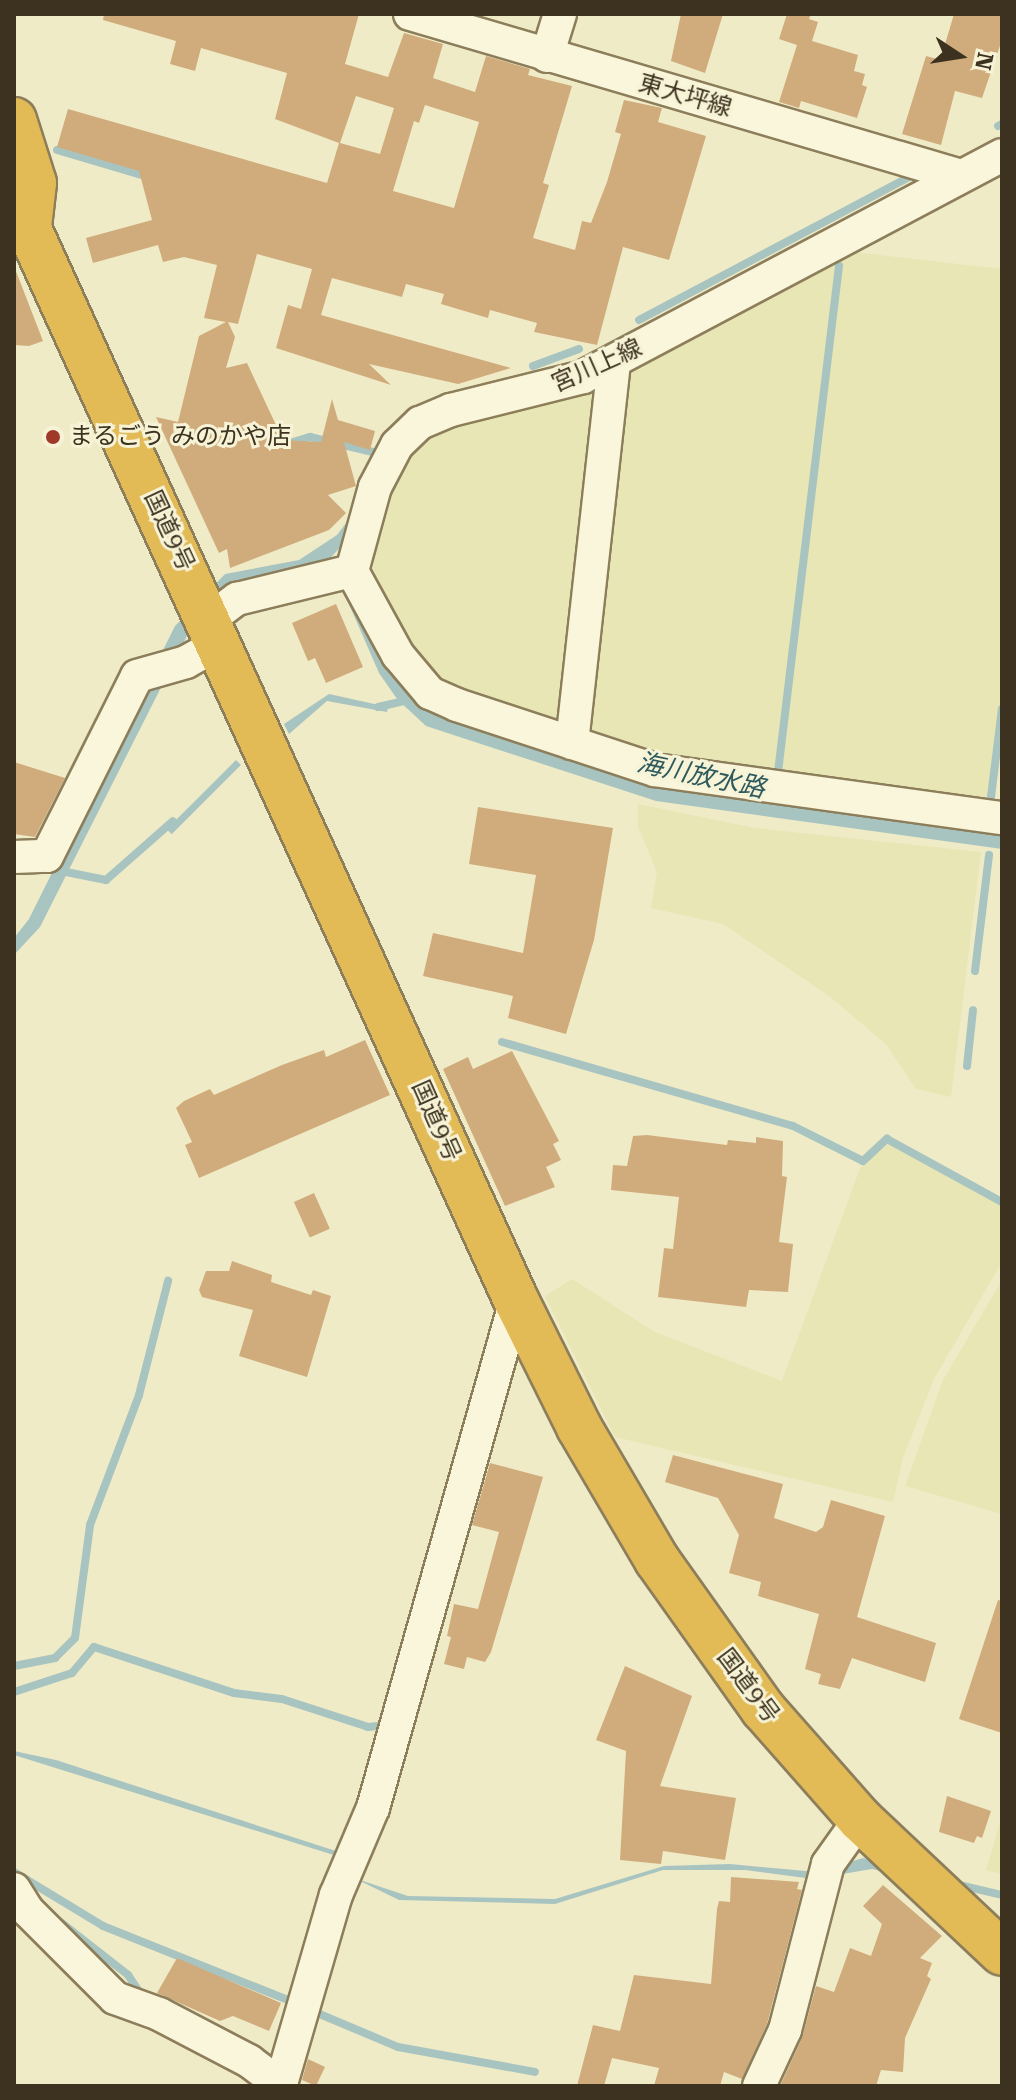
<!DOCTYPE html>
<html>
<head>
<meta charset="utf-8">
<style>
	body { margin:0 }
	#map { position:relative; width:1016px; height:2100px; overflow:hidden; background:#f0ebc7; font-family:"Roboto Serif","Noto Sans JP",serif }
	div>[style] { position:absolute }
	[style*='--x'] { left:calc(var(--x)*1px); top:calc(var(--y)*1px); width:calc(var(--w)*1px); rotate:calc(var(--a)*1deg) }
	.farmland>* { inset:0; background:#e7e6b4 }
	.water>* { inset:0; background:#a8c4c0; transform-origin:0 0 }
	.stream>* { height:8px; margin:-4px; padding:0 4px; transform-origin:4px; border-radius:4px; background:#a8c4c0 }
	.building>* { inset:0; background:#d0ac7c; transform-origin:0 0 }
	.roads { filter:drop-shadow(2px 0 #8d7e5b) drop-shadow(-2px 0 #8d7e5b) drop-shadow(0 2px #8d7e5b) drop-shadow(0 -2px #8d7e5b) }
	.minor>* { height:32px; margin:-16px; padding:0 16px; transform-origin:16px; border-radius:16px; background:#faf6db }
	.highway>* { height:44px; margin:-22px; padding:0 22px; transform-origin:22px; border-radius:22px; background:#e2ba56 }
	.dots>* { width:22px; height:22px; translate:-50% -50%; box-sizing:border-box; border:4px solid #f7f3d7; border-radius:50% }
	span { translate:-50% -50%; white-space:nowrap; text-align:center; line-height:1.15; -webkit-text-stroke:6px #f7f3d7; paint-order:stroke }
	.street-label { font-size:24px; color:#3d321f }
	.poi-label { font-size:24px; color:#3d321f }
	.left { translate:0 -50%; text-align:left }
	.water-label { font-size:26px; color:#2e595d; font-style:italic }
	.frame { position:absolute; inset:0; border:16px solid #3d321f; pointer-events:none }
	.north { position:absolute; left:920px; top:16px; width:80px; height:80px; -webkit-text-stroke:6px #f7f3d7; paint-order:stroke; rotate:102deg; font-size:22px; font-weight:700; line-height:32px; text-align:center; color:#3d321f }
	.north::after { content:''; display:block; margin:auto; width:28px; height:36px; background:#3d321f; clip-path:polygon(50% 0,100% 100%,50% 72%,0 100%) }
</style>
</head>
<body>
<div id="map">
	<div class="farmland">
		<div style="clip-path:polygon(845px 251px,1002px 269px,1002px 734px,993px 809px,720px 774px,578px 737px,622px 368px)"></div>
		<div style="clip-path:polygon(609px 375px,566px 733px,428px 682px,369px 560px,393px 474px,426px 435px)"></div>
		<div style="clip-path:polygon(638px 804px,755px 828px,981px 852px,951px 1097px,916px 1089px,886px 1044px,829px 996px,723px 924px,651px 908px,657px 872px,638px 827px)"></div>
		<div style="clip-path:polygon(888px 1144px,1002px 1206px,1002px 1262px,934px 1379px,903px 1458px,893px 1502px,615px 1437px,545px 1296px,572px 1279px,655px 1332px,782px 1381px,860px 1168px)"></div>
		<div style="clip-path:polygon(1002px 1280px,1002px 1514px,905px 1486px,943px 1380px)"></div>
		<div style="clip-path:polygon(1002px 1816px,1002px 1874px,986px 1870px)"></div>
	</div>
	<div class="water">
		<div style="clip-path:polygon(381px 442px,351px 536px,318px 571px,230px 590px,187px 636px,40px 927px,14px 955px,14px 938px,29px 919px,175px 626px,225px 574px,299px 560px,337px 535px,352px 515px,366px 468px)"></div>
		<div style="clip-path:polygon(356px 590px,436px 708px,1002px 829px,1002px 849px,656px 801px,426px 726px,397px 699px,379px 673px,345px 595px)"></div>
		<div style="clip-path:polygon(329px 694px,388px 707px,387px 712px,327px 701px,289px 734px,284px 724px)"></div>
		<div style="left:236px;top:760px;width:7px;height:98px;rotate:45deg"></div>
		<div style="clip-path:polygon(14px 1751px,56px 1760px,342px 1853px,340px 1857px,14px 1755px)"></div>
		<div style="clip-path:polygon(863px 1858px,1002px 1891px,1002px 1899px,872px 1869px,813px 1879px,745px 1870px,663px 1870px,555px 1904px,399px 1900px,354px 1878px,408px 1896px,555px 1899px,664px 1866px,730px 1864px,817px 1872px)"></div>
	</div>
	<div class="stream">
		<div style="--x:998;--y:126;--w:4;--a:-27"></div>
		<div style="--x:57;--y:150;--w:95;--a:16.5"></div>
		<div style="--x:639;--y:320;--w:310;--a:-27.9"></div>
		<div style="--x:533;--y:366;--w:49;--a:-20.3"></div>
		<div style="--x:290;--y:443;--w:21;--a:-17"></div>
		<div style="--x:310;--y:437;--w:69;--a:13.4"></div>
		<div style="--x:378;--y:707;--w:31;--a:-13"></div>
		<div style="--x:778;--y:772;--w:510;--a:-83.13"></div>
		<div style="--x:990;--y:805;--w:97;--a:-82.9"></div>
		<div style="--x:61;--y:871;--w:46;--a:11.3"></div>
		<div style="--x:106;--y:880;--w:89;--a:-41.4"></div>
		<div style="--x:975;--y:971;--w:117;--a:-83.1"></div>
		<div style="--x:502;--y:1042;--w:303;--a:16.1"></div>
		<div style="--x:793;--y:1126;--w:78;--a:26.6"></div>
		<div style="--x:863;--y:1161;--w:33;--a:-43"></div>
		<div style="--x:887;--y:1139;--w:131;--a:28.7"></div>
		<div style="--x:967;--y:1066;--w:56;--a:-83.9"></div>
		<div style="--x:14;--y:1666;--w:42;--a:-11"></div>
		<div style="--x:55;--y:1658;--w:28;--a:-45"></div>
		<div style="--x:75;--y:1638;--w:114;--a:-82.4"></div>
		<div style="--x:90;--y:1525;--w:139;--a:-69.3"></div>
		<div style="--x:139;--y:1395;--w:118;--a:-75.7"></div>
		<div style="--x:14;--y:1692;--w:61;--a:-18.1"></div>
		<div style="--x:72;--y:1673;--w:34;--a:-50"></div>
		<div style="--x:94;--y:1647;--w:147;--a:18.2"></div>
		<div style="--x:234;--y:1693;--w:48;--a:7.1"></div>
		<div style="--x:282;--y:1699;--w:90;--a:18"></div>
		<div style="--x:368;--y:1727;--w:19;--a:-6"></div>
		<div style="--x:14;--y:1872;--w:104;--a:31.2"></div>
		<div style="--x:103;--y:1926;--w:210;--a:21.8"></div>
		<div style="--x:59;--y:1921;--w:88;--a:38"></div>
		<div style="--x:128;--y:1975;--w:27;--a:56"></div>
		<div style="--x:310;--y:2010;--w:95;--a:22.8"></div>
		<div style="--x:398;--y:2047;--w:139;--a:10.3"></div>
	</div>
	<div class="building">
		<div style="clip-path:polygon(evenodd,104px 14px,359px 14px,345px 64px,388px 77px,404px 33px,443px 44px,433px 78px,475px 92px,486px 56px,530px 69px,528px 75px,572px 86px,543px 183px,549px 185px,533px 238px,575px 250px,582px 221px,591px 223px,607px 182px,621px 134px,615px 132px,624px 100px,662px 108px,658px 122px,706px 136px,669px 260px,623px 247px,597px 345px,534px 332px,537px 323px,490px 310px,488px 318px,441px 304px,444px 294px,406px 284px,402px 297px,332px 278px,321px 315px,511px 368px,458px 384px,369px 364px,391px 385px,276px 348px,288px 305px,301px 309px,312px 269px,257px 254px,238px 324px,228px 322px,235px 337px,226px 368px,247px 363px,283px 440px,321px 442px,332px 399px,338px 420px,375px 431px,370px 450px,344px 442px,356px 486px,328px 495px,346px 513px,329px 530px,230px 568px,227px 549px,219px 553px,156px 417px,178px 422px,199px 336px,226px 322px,204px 318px,217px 265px,184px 257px,163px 262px,158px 245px,93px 263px,86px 238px,152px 220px,139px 171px,57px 147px,68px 109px,327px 183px,339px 143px,275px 119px,287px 73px,201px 48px,195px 71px,170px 64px,176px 41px,103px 20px,104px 14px,356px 96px,394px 108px,380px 154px,340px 143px,356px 96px,104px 14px,425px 105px,479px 122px,454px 208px,393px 191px,414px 121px,419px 123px,425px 105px)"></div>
		<div style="clip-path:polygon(681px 14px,723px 14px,705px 73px,671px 61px)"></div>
		<div style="clip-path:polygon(787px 14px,811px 14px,809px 19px,818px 22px,812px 41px,858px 55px,854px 71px,865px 74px,862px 85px,867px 87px,857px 118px,801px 101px,799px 108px,779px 102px,797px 45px,779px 39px)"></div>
		<div style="clip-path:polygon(954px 14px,1002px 14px,1002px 40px,982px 98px,955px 91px,941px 145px,902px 134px,926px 56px,937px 59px,943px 51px)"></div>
		<div style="clip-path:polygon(14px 266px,43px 341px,29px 346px,14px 345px)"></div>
		<div style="clip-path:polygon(336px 604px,363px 667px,326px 683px,315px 658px,308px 661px,292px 623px)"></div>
		<div style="clip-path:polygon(14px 762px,65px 778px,35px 837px,14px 834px)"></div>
		<div style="clip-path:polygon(478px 807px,613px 828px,594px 940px,566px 1034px,508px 1018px,513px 996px,423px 976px,433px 933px,523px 953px,536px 875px,469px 864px)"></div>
		<div style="clip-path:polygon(365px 1040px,390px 1095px,199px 1178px,185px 1145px,192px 1142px,176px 1108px,184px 1101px,210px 1089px,214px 1095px,282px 1065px,324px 1050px,326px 1057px)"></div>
		<div style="clip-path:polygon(512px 1051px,559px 1141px,553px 1144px,561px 1160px,546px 1167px,555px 1187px,505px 1206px,443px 1069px,468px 1057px,473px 1069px)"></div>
		<div style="clip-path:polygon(647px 1135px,727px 1145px,728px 1140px,756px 1143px,756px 1137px,783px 1141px,782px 1176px,787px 1177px,779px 1242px,793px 1244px,788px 1292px,749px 1290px,746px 1307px,658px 1297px,664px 1248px,673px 1249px,679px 1197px,611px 1190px,613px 1165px,627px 1166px,633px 1136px)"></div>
		<div style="left:314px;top:1193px;width:39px;height:22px;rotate:66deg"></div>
		<div style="clip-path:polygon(232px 1261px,272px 1275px,271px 1282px,311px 1295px,313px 1290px,331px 1296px,307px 1377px,239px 1356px,253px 1310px,202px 1297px,199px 1290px,206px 1271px,229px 1271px)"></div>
		<div style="clip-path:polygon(673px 1455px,783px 1484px,774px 1518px,816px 1532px,823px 1527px,831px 1500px,885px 1516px,857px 1617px,936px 1643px,925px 1682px,852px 1658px,840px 1689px,818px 1684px,821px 1674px,805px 1669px,819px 1614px,758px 1596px,761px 1582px,729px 1573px,739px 1535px,718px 1498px,665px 1482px)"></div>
		<div style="clip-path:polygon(490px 1463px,543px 1477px,491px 1652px,485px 1662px,467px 1657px,464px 1669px,444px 1664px,451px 1637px,447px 1636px,454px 1604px,478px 1609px,499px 1532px,472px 1525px)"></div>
		<div style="clip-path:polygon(998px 1600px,1002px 1601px,1002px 1733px,959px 1719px)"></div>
		<div style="clip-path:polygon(625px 1666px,692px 1696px,660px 1786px,736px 1798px,725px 1860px,663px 1851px,661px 1864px,620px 1860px,626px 1751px,596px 1740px)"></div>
		<div style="clip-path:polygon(947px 1796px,991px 1811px,982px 1838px,977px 1836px,974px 1843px,939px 1832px)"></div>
		<div style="clip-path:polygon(731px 1877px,799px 1882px,797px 1889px,802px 1890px,767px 2024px,742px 2079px,724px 2072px,720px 2086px,654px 2086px,659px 2068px,612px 2058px,604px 2086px,577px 2086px,593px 2025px,620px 2031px,634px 1975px,711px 1984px,717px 1909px,719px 1901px,730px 1902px)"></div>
		<div style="clip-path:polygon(883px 1885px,942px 1936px,920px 1958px,932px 1963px,927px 1976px,931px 1979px,905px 2038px,903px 2072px,881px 2070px,876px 2086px,780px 2086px,802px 2038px,816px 1986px,834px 1992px,850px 1948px,871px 1956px,882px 1924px,863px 1906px)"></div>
		<div style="clip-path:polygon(177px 1958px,281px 2003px,269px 2031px,233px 2016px,220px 2021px,157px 1993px)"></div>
		<div style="clip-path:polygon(308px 2059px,325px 2067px,316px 2086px,302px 2080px)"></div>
	</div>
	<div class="roads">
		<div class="minor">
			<div style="--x:410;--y:14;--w:574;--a:16.38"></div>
			<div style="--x:547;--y:56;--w:44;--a:-72.8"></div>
			<div style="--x:352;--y:571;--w:96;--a:61.3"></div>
			<div style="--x:398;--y:655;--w:50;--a:49.9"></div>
			<div style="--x:430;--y:693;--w:30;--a:24"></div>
			<div style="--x:457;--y:705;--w:208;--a:18.2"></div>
			<div style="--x:655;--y:770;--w:350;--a:7.9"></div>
			<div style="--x:210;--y:619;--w:34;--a:-37"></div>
			<div style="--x:237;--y:599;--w:118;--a:-13.7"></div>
			<div style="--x:352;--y:571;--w:87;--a:-74.7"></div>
			<div style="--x:375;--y:487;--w:47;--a:-62.4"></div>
			<div style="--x:397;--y:445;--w:32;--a:-44"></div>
			<div style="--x:420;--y:423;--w:34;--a:-23"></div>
			<div style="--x:451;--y:410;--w:136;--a:-14"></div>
			<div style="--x:583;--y:377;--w:474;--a:-27.9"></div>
			<div style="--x:572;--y:743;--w:384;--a:-83.7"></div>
			<div style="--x:14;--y:857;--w:33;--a:-2"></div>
			<div style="--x:47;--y:856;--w:201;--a:-63.4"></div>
			<div style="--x:137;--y:676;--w:51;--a:-15.9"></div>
			<div style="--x:186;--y:662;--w:39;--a:-29"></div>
			<div style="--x:14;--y:1889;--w:25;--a:58"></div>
			<div style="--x:27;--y:1910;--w:124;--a:45"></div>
			<div style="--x:115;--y:1998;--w:47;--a:20"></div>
			<div style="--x:159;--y:2014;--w:102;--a:27.6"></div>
			<div style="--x:249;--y:2061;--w:41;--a:37.1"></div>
			<div style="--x:281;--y:2084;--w:197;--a:-73.8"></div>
			<div style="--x:336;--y:1895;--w:95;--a:-67"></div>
			<div style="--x:373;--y:1808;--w:528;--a:-74.28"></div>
			<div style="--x:759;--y:2086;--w:62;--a:-65.1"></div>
			<div style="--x:785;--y:2030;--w:171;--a:-75.5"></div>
			<div style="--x:828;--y:1864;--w:55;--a:-54.6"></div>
		</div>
		<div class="highway">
			<div style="--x:14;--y:120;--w:66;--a:72.4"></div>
			<div style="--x:34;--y:183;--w:44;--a:96.5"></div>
			<div style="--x:14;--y:196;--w:1213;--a:65.55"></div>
			<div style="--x:516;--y:1300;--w:142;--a:63.6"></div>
			<div style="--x:579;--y:1427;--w:154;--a:59.6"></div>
			<div style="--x:657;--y:1560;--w:183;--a:54.6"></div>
			<div style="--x:763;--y:1709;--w:147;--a:48.6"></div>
			<div style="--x:860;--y:1819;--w:195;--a:43.3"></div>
		</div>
	</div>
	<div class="dots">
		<div style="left:53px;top:437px;background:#9f3a28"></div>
	</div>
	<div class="street-label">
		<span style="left:685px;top:96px;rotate:16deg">東大坪線</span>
		<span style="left:597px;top:366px;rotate:-24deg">宮川上線</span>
		<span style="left:169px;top:531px;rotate:65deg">国道9号</span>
		<span style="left:436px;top:1121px;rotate:66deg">国道9号</span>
		<span style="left:748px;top:1686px;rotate:53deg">国道9号</span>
	</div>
	<div class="poi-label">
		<span class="left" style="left:69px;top:437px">まるごう みのかや店</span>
	</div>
	<div class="water-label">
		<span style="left:701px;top:776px;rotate:12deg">海川放水路</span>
	</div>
	<div class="frame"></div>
	<div class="north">N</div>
</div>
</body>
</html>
